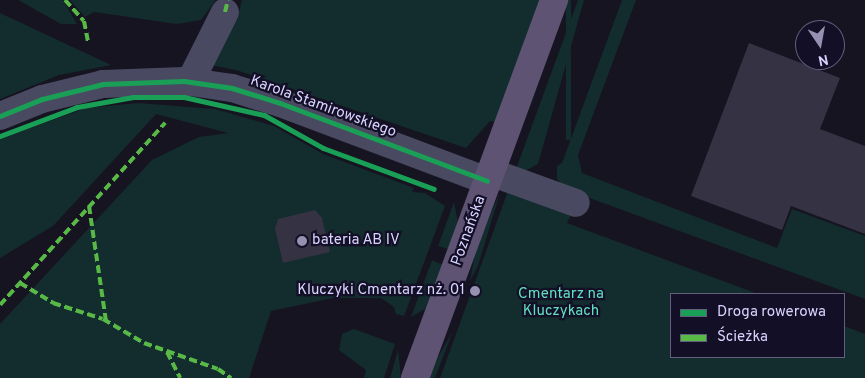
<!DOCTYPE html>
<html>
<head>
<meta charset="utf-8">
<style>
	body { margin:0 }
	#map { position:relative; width:865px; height:378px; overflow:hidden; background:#161421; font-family:Overpass,sans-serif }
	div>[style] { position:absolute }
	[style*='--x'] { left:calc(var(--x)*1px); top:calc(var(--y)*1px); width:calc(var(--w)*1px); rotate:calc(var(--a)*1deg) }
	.green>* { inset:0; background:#132c2d; transform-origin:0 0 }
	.building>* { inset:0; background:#343243 }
	.minor>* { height:28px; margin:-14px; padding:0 14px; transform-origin:14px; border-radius:14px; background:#4a4962 }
	.major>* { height:28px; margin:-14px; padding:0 14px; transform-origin:14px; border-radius:14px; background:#5e5373 }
	.quiet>* { height:4px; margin-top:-2px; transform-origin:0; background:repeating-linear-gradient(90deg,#58b947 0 8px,transparent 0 12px) }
	.cycleway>* { height:5px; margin:-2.5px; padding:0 2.5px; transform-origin:2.5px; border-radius:2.5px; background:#1a9f57 }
	.dots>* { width:14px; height:14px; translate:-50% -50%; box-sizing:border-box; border:2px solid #130f26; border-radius:50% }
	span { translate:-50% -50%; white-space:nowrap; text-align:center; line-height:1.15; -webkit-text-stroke:4.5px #130f26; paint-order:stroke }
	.street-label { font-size:15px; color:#d9d4ff }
	.poi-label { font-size:15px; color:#d9d4ff }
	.left { translate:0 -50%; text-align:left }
	.right { translate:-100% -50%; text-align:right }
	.park-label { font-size:15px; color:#5fe0c0 }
	.legend { position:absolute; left:670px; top:293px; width:175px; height:65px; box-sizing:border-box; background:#130f26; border:1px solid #625e7d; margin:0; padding:6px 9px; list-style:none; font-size:15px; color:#d9d4ff }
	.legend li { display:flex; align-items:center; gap:10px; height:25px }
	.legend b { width:25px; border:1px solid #625e7d }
	.north { position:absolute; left:795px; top:20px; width:50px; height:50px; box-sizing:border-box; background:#130f26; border:1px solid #625e7d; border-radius:50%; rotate:168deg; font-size:14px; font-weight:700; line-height:20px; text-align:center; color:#d9d4ff }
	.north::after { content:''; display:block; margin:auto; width:18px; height:22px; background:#9591b1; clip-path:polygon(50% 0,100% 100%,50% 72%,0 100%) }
</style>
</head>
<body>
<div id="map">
	<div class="green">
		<div style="clip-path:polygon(18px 0,63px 0,77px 24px,61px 24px)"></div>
		<div style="clip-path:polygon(70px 0,216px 0,201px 20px,177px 24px,94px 12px,85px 17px)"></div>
		<div style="clip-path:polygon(242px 0,542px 0,497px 123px,490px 121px,466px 148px,236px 70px,205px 64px,227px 17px,237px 20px)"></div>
		<div style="left:566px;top:0;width:5px;height:140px"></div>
		<div style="clip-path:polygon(578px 0,584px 0,538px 164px,525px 171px,516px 169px)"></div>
		<div style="clip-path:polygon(622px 0,636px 0,578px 155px,582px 173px,777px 248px,792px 209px,865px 236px,865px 299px,565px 189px,557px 179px,557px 166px,562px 163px)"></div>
		<div style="clip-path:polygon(0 13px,111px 65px,59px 75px,0 99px)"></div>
		<div style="clip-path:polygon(138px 103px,215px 109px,274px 126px,323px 154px,414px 188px,412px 192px,425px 193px,445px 206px,404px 316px,396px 314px,394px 307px,381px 298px,333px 298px,271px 311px,249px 378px,0 378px,0 324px,152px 160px,199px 137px,228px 133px,156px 114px,53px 226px,0 258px,0 139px,86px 108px)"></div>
		<div style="clip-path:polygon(508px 191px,572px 213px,567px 223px,758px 294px,671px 294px,671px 357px,844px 357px,844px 326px,865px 334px,865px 378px,440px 378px)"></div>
		<div style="clip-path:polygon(500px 193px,478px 266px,470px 281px,477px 243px)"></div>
		<div style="clip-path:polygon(454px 202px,458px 223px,448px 249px,438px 246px)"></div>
		<div style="clip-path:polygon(432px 260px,443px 265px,425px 309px,411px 317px)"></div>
		<div style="clip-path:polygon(354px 329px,395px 344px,384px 378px,364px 378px,366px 370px,339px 350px,342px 334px)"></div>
		<div style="clip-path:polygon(453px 331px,435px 378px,426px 378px)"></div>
		<div style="clip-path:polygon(398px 350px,401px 378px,390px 378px)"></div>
	</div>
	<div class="building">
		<div style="clip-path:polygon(749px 43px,840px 78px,820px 129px,865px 146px,865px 234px,791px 206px,782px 230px,691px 196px)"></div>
		<div style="clip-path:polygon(315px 210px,322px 218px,330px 252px,283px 263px,275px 229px,278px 219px)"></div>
	</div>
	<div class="minor">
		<div style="--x:190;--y:82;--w:78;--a:-63.4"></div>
		<div style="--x:0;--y:116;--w:45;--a:-22"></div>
		<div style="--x:42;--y:99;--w:63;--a:-13.8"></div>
		<div style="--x:103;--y:84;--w:81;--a:-2.1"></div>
		<div style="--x:184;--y:81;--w:49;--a:8.3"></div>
		<div style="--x:232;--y:88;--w:50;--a:17.4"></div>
		<div style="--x:280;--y:103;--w:221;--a:20.6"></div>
		<div style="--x:490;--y:172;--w:91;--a:19.8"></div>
	</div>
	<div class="major">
		<div style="--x:415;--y:378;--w:403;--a:-69.8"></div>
	</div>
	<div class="quiet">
		<div style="--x:65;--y:0;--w:28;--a:48"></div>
		<div style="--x:84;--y:21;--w:21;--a:79"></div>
		<div style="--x:225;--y:12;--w:12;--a:-76"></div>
		<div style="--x:89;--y:206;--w:116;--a:81.6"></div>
		<div style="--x:20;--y:283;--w:39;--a:31"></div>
		<div style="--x:53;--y:303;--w:52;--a:17.7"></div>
		<div style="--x:103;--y:319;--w:48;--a:30.3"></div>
		<div style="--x:144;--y:343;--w:78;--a:19.4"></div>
		<div style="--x:218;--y:369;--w:16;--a:35"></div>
		<div style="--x:0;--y:305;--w:246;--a:-47.8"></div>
		<div style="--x:167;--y:352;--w:29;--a:63"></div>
	</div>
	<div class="cycleway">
		<div style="--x:0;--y:116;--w:45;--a:-22"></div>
		<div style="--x:42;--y:99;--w:63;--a:-13.8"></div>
		<div style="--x:103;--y:84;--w:81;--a:-2.1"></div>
		<div style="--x:184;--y:81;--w:49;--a:8.3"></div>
		<div style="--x:232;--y:88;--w:50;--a:17.4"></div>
		<div style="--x:280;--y:103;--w:221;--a:20.6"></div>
		<div style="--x:0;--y:136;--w:82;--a:-20.6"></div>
		<div style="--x:77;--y:107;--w:57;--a:-10.1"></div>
		<div style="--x:133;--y:97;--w:51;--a:0"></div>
		<div style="--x:184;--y:97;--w:82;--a:12.7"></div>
		<div style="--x:264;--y:115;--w:68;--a:29.2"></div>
		<div style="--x:323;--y:148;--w:118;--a:20.3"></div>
	</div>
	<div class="dots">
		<div style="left:302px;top:241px;background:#9591b1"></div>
		<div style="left:475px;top:291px;background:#9591b1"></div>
	</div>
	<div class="street-label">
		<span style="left:323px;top:107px;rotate:20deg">Karola Stamirowskiego</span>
		<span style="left:469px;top:231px;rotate:-70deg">Poznańska</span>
	</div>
	<div class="poi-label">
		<span class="left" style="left:312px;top:241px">bateria AB IV</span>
		<span class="right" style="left:465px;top:291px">Kluczyki Cmentarz nż. 01</span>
	</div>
	<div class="park-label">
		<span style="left:561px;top:303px">Cmentarz na<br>Kluczykach</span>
	</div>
	<ul class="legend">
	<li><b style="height:6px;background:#1a9f57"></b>Droga rowerowa</li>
	<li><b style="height:6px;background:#58b947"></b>Ścieżka</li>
	</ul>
	<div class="north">N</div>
</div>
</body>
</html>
